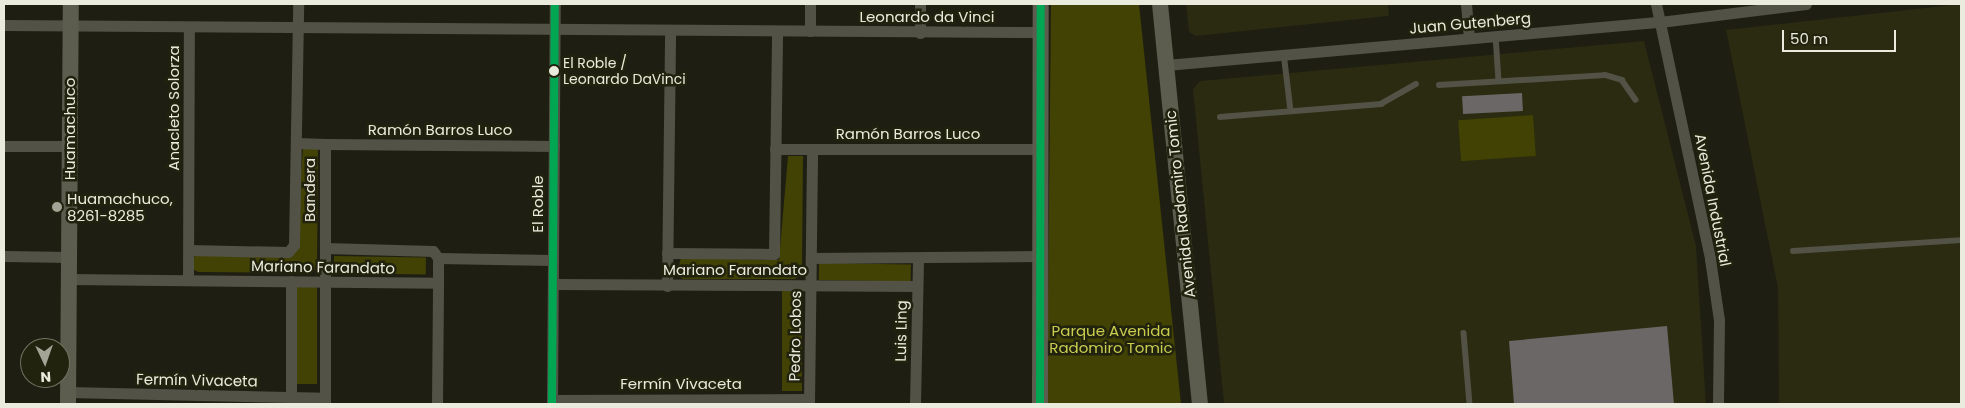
<!DOCTYPE html>
<html>
<head>
<meta charset="utf-8">
<style>
	body { margin:0 }
	#map { position:relative; width:1965px; height:408px; overflow:hidden; background:#1e1e13; font-family:Poppins,sans-serif }
	div>[style] { position:absolute }
	[style*='--x'] { left:calc(var(--x)*1px); top:calc(var(--y)*1px); width:calc(var(--w)*1px); rotate:calc(var(--a)*1deg) }
	.built>* { inset:0; background:#2a2b10 }
	.green>* { inset:0; background:#414203; transform-origin:0 0 }
	.building>* { inset:0; background:#6a6766; transform-origin:0 0 }
	.lane>* { height:5.5px; margin:-2.75px; padding:0 2.75px; transform-origin:2.75px; border-radius:2.75px; background:#525246 }
	.street>* { height:11px; margin:-5.5px; padding:0 5.5px; transform-origin:5.5px; border-radius:5.5px; background:#525246 }
	.secondary>* { height:16px; margin:-8px; padding:0 8px; transform-origin:8px; border-radius:8px; background:#5c5d4e }
	.bus-1>* { height:8px; margin:-4px; padding:0 4px; transform-origin:4px; border-radius:4px; background:#00a651 }
	.dots>* { width:14px; height:14px; translate:-50% -50%; box-sizing:border-box; border:2px solid #22230e; border-radius:50% }
	span { translate:-50% -50%; white-space:nowrap; text-align:center; line-height:1.15; -webkit-text-stroke:5px #22230e; paint-order:stroke }
	.bus-label { font-size:14px; color:#eaebdd }
	.left { translate:0 -50%; text-align:left }
	.street-label { font-size:15px; color:#eaebdd }
	.poi-label { font-size:15px; color:#eaebdd }
	.park-label { font-size:15px; color:#c9ce4f }
	.frame { position:absolute; inset:0; border:5px solid #eaebdd; pointer-events:none }
	.north { position:absolute; left:20px; top:338px; width:50px; height:50px; box-sizing:border-box; background:#22230e; border:1px solid #727361; border-radius:50%; rotate:177deg; font-size:14px; font-weight:700; line-height:20px; text-align:center; color:#eaebdd }
	.north::after { content:''; display:block; margin:auto; width:18px; height:22px; background:#a3a396; clip-path:polygon(50% 0,100% 100%,50% 72%,0 100%) }
	.scale { position:absolute; left:1782px; top:30px; width:114px; height:22px; box-sizing:border-box; border:2px solid #eaebdd; border-top:0; padding-left:6px; font-size:15px; line-height:18px; white-space:nowrap; color:#eaebdd; -webkit-text-stroke:4px #22230e; paint-order:stroke }
</style>
</head>
<body>
<div id="map">
	<div class="built">
		<div style="clip-path:polygon(1186px 4px,1388px 4px,1389px 16px,1196px 36px,1189px 32px)"></div>
		<div style="clip-path:polygon(1961px 4px,1961px 404px,1779px 404px,1778px 288px,1726px 30px)"></div>
		<div style="clip-path:polygon(1644px 41px,1696px 246px,1706px 404px,1224px 404px,1193px 89px,1200px 81px)"></div>
	</div>
	<div class="green">
		<div style="clip-path:polygon(1051px 4px,1139px 4px,1181px 404px,1047px 404px)"></div>
		<div style="left:1533px;top:115px;width:41px;height:75px;rotate:86deg"></div>
		<div style="clip-path:polygon(303px 149px,318px 149px,317px 268px,310px 273px,198px 272px,191px 268px,196px 252px,294px 254px)"></div>
		<div style="clip-path:polygon(788px 156px,803px 156px,802px 274px,795px 279px,683px 279px,676px 275px,681px 258px,779px 260px)"></div>
		<div style="left:334px;top:256px;width:92px;height:17px;rotate:1deg"></div>
		<div style="left:819px;top:263px;width:92px;height:17px;rotate:1deg"></div>
		<div style="left:297px;top:285px;width:20px;height:99px"></div>
		<div style="left:782px;top:291px;width:20px;height:100px"></div>
	</div>
	<div class="building">
		<div style="left:1522px;top:93px;width:18px;height:60px;rotate:87deg"></div>
		<div style="clip-path:polygon(1667px 326px,1674px 404px,1514px 404px,1509px 341px)"></div>
	</div>
	<div class="lane">
		<div style="--x:1496;--y:36;--w:45;--a:86.2"></div>
		<div style="--x:1284;--y:53;--w:58;--a:83.1"></div>
		<div style="--x:1439;--y:85;--w:166;--a:-3.4"></div>
		<div style="--x:1605;--y:75;--w:18;--a:16"></div>
		<div style="--x:1622;--y:80;--w:24;--a:55"></div>
		<div style="--x:1220;--y:117;--w:162;--a:-4.6"></div>
		<div style="--x:1381;--y:104;--w:40;--a:-29.7"></div>
		<div style="--x:1793;--y:251;--w:168;--a:-3.7"></div>
		<div style="--x:1464;--y:333;--w:71;--a:85.2"></div>
	</div>
	<div class="street">
		<div style="--x:1466;--y:4;--w:34;--a:85"></div>
		<div style="--x:1656;--y:4;--w:261;--a:78"></div>
		<div style="--x:1710;--y:259;--w:62;--a:81.6"></div>
		<div style="--x:1719;--y:320;--w:84;--a:90.7"></div>
		<div style="--x:4;--y:25;--w:1037;--a:0.39"></div>
		<div style="--x:810;--y:31;--w:27;--a:-90"></div>
		<div style="--x:920;--y:33;--w:29;--a:-90"></div>
		<div style="--x:1166;--y:65;--w:496;--a:-5"></div>
		<div style="--x:1660;--y:22;--w:147;--a:-7"></div>
		<div style="--x:296;--y:143;--w:29;--a:2"></div>
		<div style="--x:325;--y:144;--w:260;--a:90"></div>
		<div style="--x:325;--y:144;--w:229;--a:0.5"></div>
		<div style="--x:4;--y:146;--w:66;--a:0"></div>
		<div style="--x:775;--y:149;--w:265;--a:0"></div>
		<div style="--x:325;--y:248;--w:108;--a:1.6"></div>
		<div style="--x:433;--y:251;--w:9;--a:54"></div>
		<div style="--x:189;--y:250;--w:99;--a:1.2"></div>
		<div style="--x:288;--y:252;--w:9;--a:-49"></div>
		<div style="--x:294;--y:245;--w:241;--a:-89"></div>
		<div style="--x:667;--y:253;--w:107;--a:0.5"></div>
		<div style="--x:774;--y:254;--w:223;--a:-89.2"></div>
		<div style="--x:4;--y:256;--w:65;--a:0.9"></div>
		<div style="--x:811;--y:258;--w:229;--a:-0.5"></div>
		<div style="--x:68;--y:279;--w:370;--a:0.6"></div>
		<div style="--x:438;--y:283;--w:25;--a:-90"></div>
		<div style="--x:438;--y:258;--w:115;--a:1"></div>
		<div style="--x:188;--y:280;--w:253;--a:-89.8"></div>
		<div style="--x:291;--y:281;--w:116;--a:90"></div>
		<div style="--x:553;--y:284;--w:364;--a:0.3"></div>
		<div style="--x:667;--y:286;--w:255;--a:-89.3"></div>
		<div style="--x:68;--y:392;--w:257;--a:1.3"></div>
		<div style="--x:552;--y:400;--w:257;--a:-0.2"></div>
		<div style="--x:437;--y:404;--w:121;--a:-89.5"></div>
		<div style="--x:552;--y:404;--w:400;--a:-89.6"></div>
		<div style="--x:809;--y:404;--w:255;--a:-89.3"></div>
		<div style="--x:915;--y:404;--w:146;--a:-88.8"></div>
	</div>
	<div class="secondary">
		<div style="--x:1160;--y:4;--w:402;--a:84.3"></div>
		<div style="--x:68;--y:404;--w:400;--a:-89.6"></div>
		<div style="--x:1040;--y:404;--w:400;--a:-89.9"></div>
	</div>
	<div class="bus-1">
		<div style="--x:552;--y:404;--w:400;--a:-89.6"></div>
		<div style="--x:1040;--y:404;--w:400;--a:-89.9"></div>
	</div>
	<div class="dots">
		<div style="left:554px;top:71px;background:#eaebdd"></div>
		<div style="left:57px;top:207px;background:#a3a396"></div>
	</div>
	<div class="bus-label">
		<span class="left" style="left:563px;top:71px">El Roble /<br>Leonardo DaVinci</span>
	</div>
	<div class="street-label">
		<span style="left:927px;top:17px">Leonardo da Vinci</span>
		<span style="left:1470px;top:23px;rotate:-5deg">Juan Gutenberg</span>
		<span style="left:174px;top:108px;rotate:-90deg">Anacleto Solorza</span>
		<span style="left:70px;top:129px;rotate:-90deg">Huamachuco</span>
		<span style="left:440px;top:130px">Ramón Barros Luco</span>
		<span style="left:908px;top:134px">Ramón Barros Luco</span>
		<span style="left:310px;top:190px;rotate:-90deg">Bandera</span>
		<span style="left:1713px;top:200px;rotate:79deg">Avenida Industrial</span>
		<span style="left:538px;top:204px;rotate:-90deg">El Roble</span>
		<span style="left:1180px;top:204px;rotate:-96deg">Avenida Radomiro Tomic</span>
		<span style="left:323px;top:267px;rotate:1deg">Mariano Farandato</span>
		<span style="left:735px;top:270px">Mariano Farandato</span>
		<span style="left:901px;top:331px;rotate:-89deg">Luis Ling</span>
		<span style="left:795px;top:336px;rotate:-89deg">Pedro Lobos</span>
		<span style="left:197px;top:380px;rotate:1deg">Fermín Vivaceta</span>
		<span style="left:681px;top:384px">Fermín Vivaceta</span>
	</div>
	<div class="poi-label">
		<span class="left" style="left:67px;top:207px">Huamachuco,<br>8261-8285</span>
	</div>
	<div class="park-label">
		<span style="left:1111px;top:339px">Parque Avenida<br>Radomiro Tomic</span>
	</div>
	<div class="frame"></div>
	<div class="north">N</div>
	<div class="scale">50 m</div>
</div>
</body>
</html>
